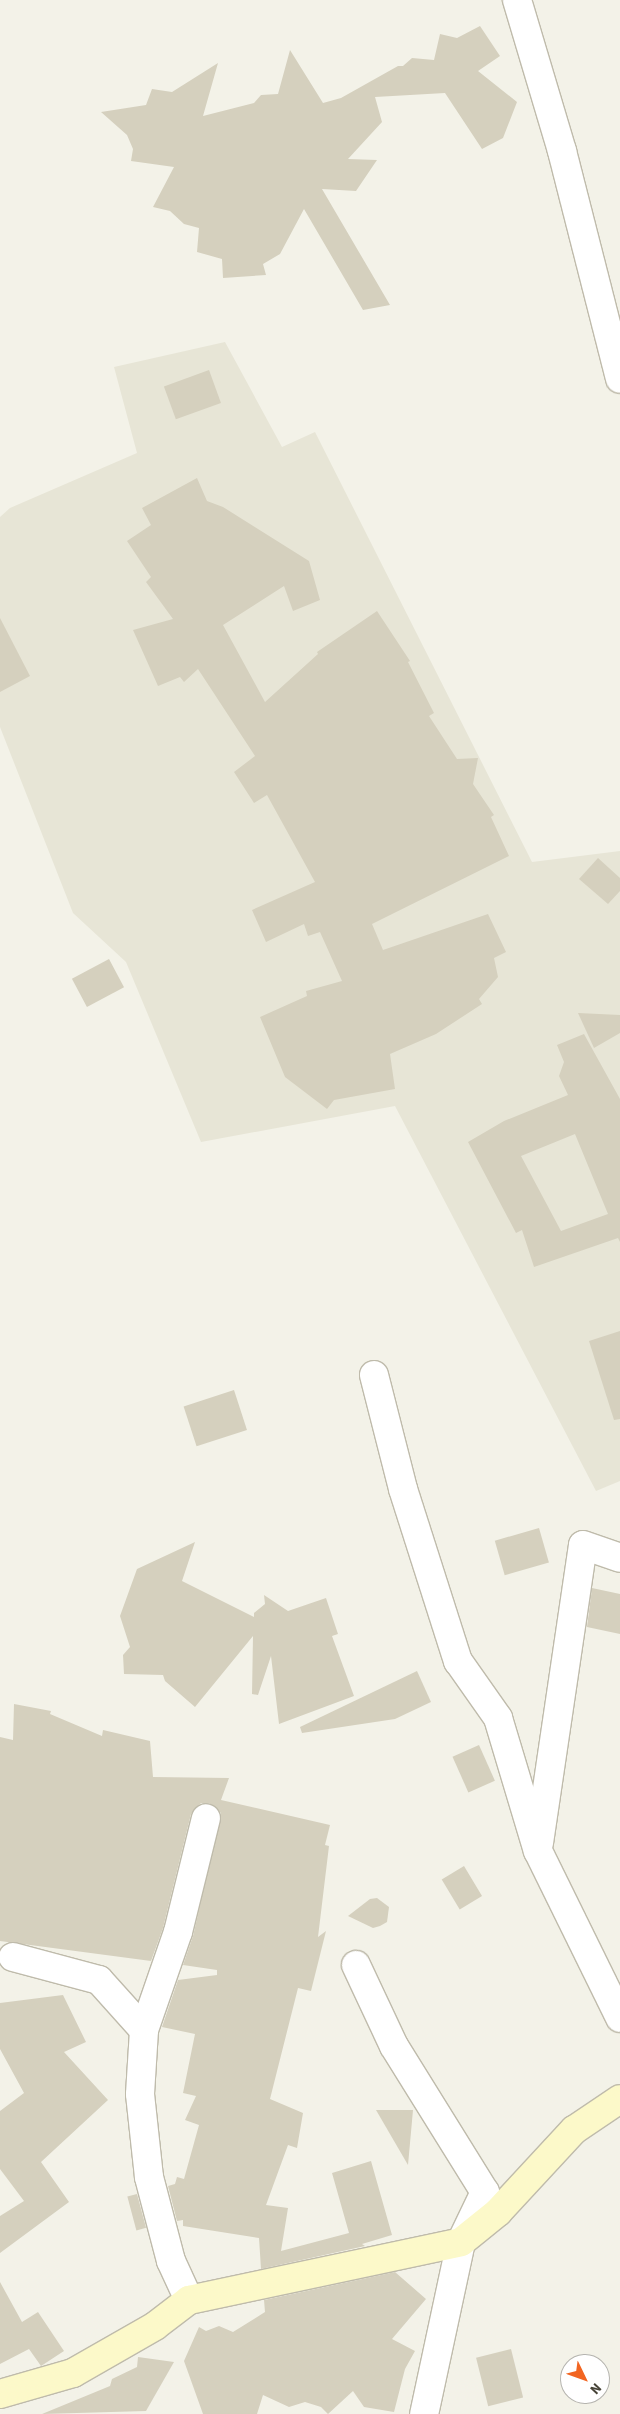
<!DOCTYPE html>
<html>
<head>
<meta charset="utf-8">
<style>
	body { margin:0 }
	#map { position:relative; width:620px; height:2414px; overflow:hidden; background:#f3f2e8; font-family:"Source Sans 3",sans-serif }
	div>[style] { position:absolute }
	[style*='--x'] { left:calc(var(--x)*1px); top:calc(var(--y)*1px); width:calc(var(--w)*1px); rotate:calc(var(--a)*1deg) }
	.residential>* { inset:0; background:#e7e5d6 }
	.building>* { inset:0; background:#d5d0be; transform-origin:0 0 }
	.roads { filter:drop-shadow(1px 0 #bfbbab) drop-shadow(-1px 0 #bfbbab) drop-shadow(0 1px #bfbbab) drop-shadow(0 -1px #bfbbab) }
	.street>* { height:28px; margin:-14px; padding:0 14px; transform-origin:14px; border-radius:14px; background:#fff }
	.secondary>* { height:28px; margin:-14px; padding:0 14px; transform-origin:14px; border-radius:14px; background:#fcf9c9 }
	span { translate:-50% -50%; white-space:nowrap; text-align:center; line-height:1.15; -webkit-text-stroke:5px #fff; paint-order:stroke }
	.north { position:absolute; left:560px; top:2354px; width:50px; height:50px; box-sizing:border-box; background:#fff; border:1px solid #b5b4af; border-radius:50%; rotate:132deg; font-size:14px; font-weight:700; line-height:20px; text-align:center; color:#464337 }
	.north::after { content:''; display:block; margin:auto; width:18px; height:22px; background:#f26521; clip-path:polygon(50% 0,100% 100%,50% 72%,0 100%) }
</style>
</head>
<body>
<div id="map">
	<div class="residential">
		<div style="clip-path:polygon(225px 342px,282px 447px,315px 432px,532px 862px,620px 851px,620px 1481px,596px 1491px,395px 1106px,201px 1142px,126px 962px,73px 913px,0 727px,0 517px,10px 508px,137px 453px,114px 367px)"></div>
	</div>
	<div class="building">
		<div style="clip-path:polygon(480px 26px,500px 56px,478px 71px,517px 102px,503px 138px,482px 149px,445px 93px,375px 97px,382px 122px,348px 159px,377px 160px,356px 191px,322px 189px,390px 305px,363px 310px,304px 209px,280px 254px,263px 264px,266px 275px,223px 278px,222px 259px,197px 252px,199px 228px,184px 224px,170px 211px,153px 207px,174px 167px,131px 161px,133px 149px,127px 135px,101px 112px,146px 105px,152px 89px,172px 92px,218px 63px,203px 116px,254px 103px,261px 95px,278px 94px,290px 50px,323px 103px,341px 98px,398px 66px,403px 66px,412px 58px,434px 60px,440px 34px,457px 38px)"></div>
		<div style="left:209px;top:370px;width:35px;height:48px;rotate:70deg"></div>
		<div style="clip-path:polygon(197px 478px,207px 501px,223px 507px,309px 561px,320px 600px,293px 611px,284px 586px,223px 625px,265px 702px,318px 654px,317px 652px,377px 611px,410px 661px,408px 662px,434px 713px,429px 716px,457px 759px,478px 758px,473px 784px,494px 815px,491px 817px,509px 856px,372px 924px,383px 950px,488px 914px,506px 952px,494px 958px,498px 977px,479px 999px,482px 1004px,436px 1034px,390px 1054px,395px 1089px,334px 1100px,327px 1109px,285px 1077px,260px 1017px,307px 996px,306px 991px,342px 981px,320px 932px,308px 936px,304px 924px,266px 942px,252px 910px,315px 882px,267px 795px,254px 803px,234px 772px,255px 756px,198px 669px,184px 682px,180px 677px,158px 686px,133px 630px,173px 619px,146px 582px,151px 577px,127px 541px,151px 525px,142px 508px)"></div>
		<div style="clip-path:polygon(0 618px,30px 676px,0 692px)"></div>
		<div style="clip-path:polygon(598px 858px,620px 878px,620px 891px,608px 904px,579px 879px)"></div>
		<div style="left:109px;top:959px;width:32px;height:42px;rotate:62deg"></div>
		<div style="clip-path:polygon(578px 1013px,620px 1015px,620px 1033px,594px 1048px)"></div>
		<div style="clip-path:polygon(evenodd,584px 1034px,620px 1099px,620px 1242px,618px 1238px,534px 1267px,522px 1230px,516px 1233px,468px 1142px,504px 1121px,568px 1095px,559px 1076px,564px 1062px,557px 1045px,584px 1034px,575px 1134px,608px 1214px,561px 1231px,521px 1156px,575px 1134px)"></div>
		<div style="clip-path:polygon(620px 1331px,620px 1419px,614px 1420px,589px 1341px)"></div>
		<div style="left:234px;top:1390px;width:42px;height:53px;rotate:72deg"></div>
		<div style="left:539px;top:1528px;width:36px;height:46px;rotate:74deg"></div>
		<div style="clip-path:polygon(195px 1542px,182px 1581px,254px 1617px,254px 1613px,265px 1604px,264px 1595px,288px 1611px,326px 1598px,338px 1634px,332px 1636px,354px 1696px,279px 1724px,271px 1656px,258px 1695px,252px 1694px,253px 1636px,195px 1707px,165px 1681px,163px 1675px,124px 1674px,123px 1655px,130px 1647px,120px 1616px,137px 1569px)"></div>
		<div style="clip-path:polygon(592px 1588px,620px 1594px,620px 1634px,587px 1627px)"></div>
		<div style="clip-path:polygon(417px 1671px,431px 1702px,395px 1719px,302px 1733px,300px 1727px)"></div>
		<div style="clip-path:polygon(14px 1704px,51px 1711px,50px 1714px,102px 1736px,103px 1730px,150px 1741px,153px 1777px,229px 1778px,221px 1800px,330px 1825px,325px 1845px,329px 1846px,318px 1937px,326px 1931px,311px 1991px,298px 1988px,270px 2099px,303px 2113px,297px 2148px,288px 2145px,266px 2205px,288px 2208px,281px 2251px,349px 2233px,332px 2173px,371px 2161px,392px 2235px,362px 2244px,365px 2246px,261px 2269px,259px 2238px,183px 2226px,183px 2220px,177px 2221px,168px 2186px,175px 2184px,177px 2177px,184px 2179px,199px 2125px,185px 2120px,196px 2096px,183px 2093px,195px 2034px,162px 2027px,178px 1980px,217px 1975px,217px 1970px,183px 1965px,193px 1936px,221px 1813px,209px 1803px,201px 1803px,191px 1814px,163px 1928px,151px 1961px,0 1941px,0 1737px,13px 1740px)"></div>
		<div style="left:479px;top:1745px;width:39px;height:29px;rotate:66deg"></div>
		<div style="left:464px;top:1866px;width:35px;height:26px;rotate:59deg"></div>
		<div style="clip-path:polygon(377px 1898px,389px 1907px,387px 1922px,380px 1926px,373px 1928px,348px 1916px,370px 1899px)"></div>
		<div style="clip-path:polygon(63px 1995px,86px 2042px,64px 2052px,108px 2100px,41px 2162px,69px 2202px,0 2253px,0 2216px,24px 2201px,0 2169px,0 2111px,24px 2093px,0 2049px,0 2003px)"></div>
		<div style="clip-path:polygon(376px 2110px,413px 2110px,408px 2165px)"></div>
		<div style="left:137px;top:2194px;width:35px;height:10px;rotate:75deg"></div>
		<div style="clip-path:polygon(395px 2272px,426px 2299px,392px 2339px,415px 2351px,405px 2369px,394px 2412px,364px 2407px,353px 2391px,328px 2414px,321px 2407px,305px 2402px,289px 2407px,263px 2395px,257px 2414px,203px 2414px,184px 2361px,199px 2327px,206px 2331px,219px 2326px,233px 2332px,265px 2312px,264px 2300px)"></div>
		<div style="clip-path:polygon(0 2282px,22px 2322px,38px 2312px,64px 2351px,41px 2366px,29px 2349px,0 2364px)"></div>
		<div style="left:511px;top:2349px;width:50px;height:36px;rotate:76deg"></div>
		<div style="clip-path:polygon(138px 2357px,174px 2362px,146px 2411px,42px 2414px,110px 2386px,112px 2379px,137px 2367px)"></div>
	</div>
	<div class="roads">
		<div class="street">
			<div style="--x:517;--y:0;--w:158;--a:73.4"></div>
			<div style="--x:562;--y:151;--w:235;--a:75.7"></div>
			<div style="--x:374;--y:1375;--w:118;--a:75.7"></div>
			<div style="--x:403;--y:1489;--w:181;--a:72.3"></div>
			<div style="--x:458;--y:1661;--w:70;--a:54.9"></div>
			<div style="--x:498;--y:1718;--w:139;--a:73.3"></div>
			<div style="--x:538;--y:1851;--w:186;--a:63.8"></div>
			<div style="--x:539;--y:1843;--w:301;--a:-81.6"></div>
			<div style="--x:583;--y:1545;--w:39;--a:19"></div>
			<div style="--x:13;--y:1957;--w:89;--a:15"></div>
			<div style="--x:99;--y:1980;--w:67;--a:48"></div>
			<div style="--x:356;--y:1965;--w:89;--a:64.9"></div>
			<div style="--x:394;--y:2046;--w:172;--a:58.1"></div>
			<div style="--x:485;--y:2192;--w:55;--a:115.6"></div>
			<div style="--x:461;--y:2242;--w:176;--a:102.1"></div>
			<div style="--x:189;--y:2300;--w:43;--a:-114.8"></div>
			<div style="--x:171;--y:2261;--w:87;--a:-104.7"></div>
			<div style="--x:149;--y:2177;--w:83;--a:-96.2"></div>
			<div style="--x:140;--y:2094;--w:64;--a:-86.4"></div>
			<div style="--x:144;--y:2030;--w:104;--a:-70.9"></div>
			<div style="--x:178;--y:1932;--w:117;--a:-76.2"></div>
		</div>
		<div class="secondary">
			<div style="--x:0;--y:2394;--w:76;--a:-16"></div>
			<div style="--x:73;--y:2373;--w:95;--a:-29.8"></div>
			<div style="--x:155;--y:2326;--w:43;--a:-37.4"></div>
			<div style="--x:189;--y:2300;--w:278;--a:-12"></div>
			<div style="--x:461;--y:2242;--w:48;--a:-39"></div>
			<div style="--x:498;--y:2212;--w:112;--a:-47.2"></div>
			<div style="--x:574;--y:2130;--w:55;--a:-34"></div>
		</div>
	</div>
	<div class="north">N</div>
</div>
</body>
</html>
